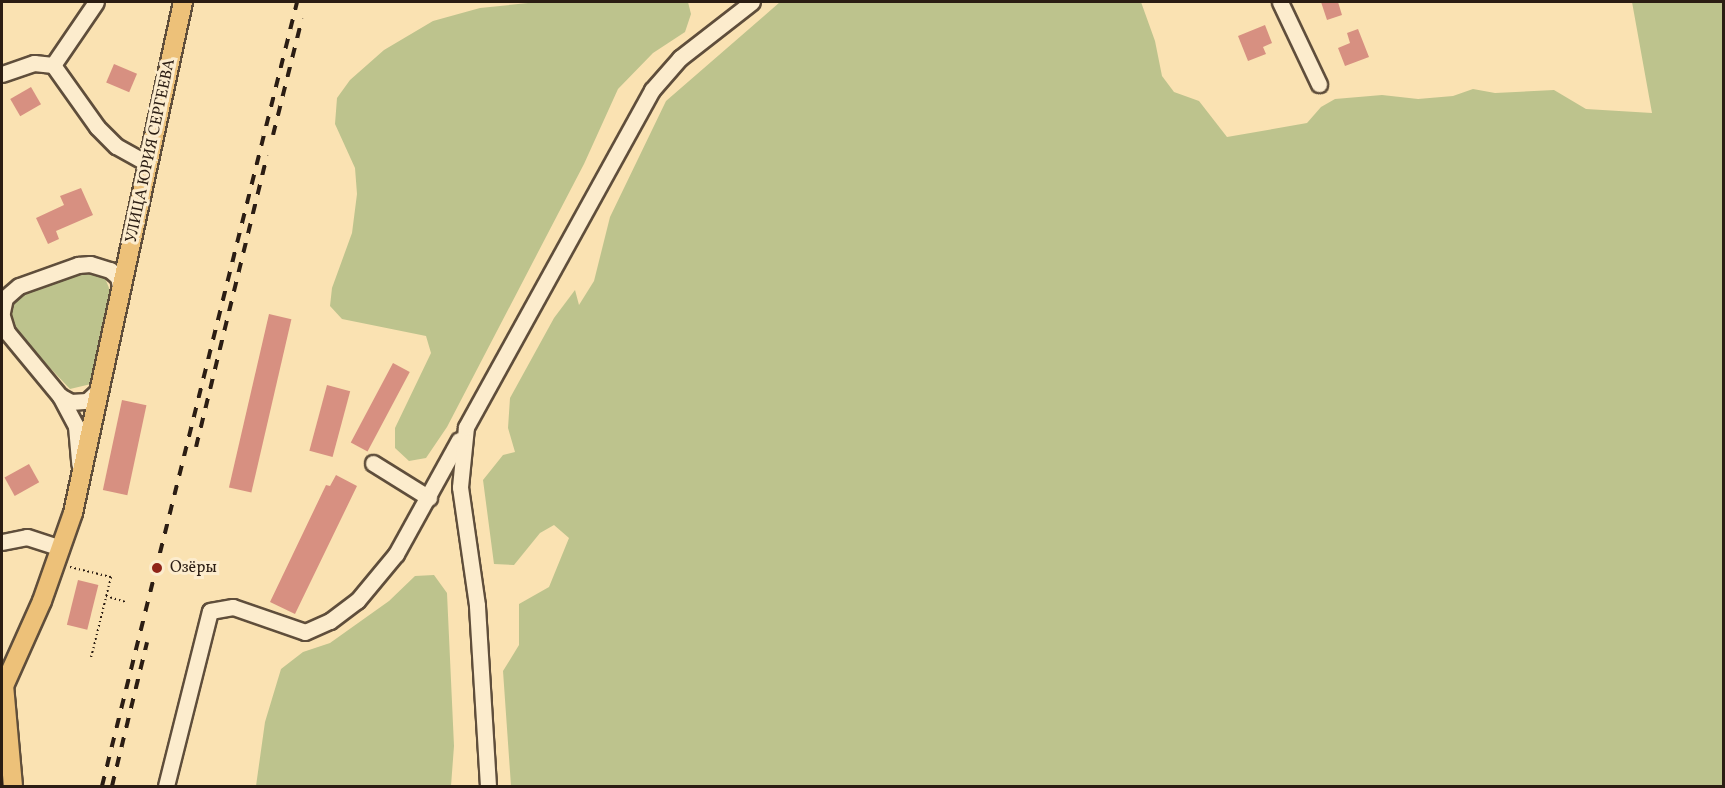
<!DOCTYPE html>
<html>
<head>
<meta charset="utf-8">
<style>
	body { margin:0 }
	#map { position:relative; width:1725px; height:788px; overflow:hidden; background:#fae2b2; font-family:Vollkorn,serif }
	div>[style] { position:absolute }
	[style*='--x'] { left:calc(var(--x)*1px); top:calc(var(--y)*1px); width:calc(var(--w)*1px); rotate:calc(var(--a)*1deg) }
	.green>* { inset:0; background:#bdc38d }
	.building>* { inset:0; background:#d79081; transform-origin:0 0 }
	.path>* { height:2px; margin-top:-1px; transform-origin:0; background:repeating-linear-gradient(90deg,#2b1d13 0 1.5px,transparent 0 4.5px) }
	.roads { filter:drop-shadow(2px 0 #5f4e3b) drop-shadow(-2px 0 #5f4e3b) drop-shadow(0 2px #5f4e3b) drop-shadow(0 -2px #5f4e3b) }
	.minor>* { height:15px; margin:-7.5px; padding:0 7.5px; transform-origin:7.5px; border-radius:7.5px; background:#fceccd }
	.major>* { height:18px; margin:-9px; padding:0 9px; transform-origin:9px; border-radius:9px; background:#edc179 }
	.rail>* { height:4px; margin-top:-2px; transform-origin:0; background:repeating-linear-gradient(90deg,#2b1d13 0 10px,transparent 0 20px) }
	.dots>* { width:16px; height:16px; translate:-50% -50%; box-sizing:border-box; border:3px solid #fceccd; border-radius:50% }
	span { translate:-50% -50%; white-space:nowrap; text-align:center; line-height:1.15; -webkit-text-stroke:6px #fceccd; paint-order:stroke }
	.street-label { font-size:16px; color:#2b1d13 }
	.poi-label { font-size:16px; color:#2b1d13 }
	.left { translate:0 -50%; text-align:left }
	.frame { position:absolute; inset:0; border:3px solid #2b1d13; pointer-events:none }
</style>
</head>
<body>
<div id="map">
	<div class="green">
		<div style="clip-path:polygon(538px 2px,688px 2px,691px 14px,685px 32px,653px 53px,618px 89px,584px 164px,447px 427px,426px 458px,409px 461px,395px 448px,395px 428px,431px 353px,426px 336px,342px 319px,330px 306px,332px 288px,352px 233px,357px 194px,355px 168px,335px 124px,337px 98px,350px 80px,384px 50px,433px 21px,480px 8px)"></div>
		<div style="clip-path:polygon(780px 2px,1141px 2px,1155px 41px,1162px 76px,1174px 92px,1199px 101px,1227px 137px,1307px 123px,1321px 107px,1335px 99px,1382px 95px,1418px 99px,1453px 96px,1473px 89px,1495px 93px,1554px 90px,1586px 109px,1652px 113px,1632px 2px,1723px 2px,1723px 786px,511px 786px,503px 671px,519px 645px,519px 604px,549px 587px,569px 538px,554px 525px,540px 533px,514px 565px,494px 564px,483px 480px,503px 455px,515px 452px,508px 428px,510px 398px,554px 318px,575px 290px,579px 305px,594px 281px,610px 217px,666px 101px)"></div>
		<div style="clip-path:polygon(84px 271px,105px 278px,113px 298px,91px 384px,70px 389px,16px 332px,9px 321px,9px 309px,23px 290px)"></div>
		<div style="clip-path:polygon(434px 575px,447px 593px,454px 746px,451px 786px,256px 786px,265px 722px,281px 669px,303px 652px,330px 643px,389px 601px,415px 576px)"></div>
	</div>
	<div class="building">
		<div style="clip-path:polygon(1321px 2px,1338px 2px,1342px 15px,1327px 20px)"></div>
		<div style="clip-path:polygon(1265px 25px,1272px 43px,1263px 47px,1266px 54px,1248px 61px,1238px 36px)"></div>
		<div style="clip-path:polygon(1358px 29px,1369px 57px,1345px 66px,1338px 48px,1350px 43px,1347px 33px)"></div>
		<div style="left:114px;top:64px;width:25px;height:20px;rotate:23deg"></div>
		<div style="left:31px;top:87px;width:20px;height:24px;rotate:60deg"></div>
		<div style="clip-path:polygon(81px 188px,93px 215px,56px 231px,59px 239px,48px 244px,36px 218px,64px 205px,60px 196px)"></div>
		<div style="left:269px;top:314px;width:23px;height:178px;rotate:13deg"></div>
		<div style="left:393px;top:363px;width:19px;height:90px;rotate:28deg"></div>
		<div style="left:327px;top:385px;width:24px;height:68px;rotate:15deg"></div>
		<div style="left:122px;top:400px;width:25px;height:92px;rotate:12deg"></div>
		<div style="left:29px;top:464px;width:21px;height:28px;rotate:61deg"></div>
		<div style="clip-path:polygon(336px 475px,357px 486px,295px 614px,270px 602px,326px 485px,330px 486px)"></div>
		<div style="left:78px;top:580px;width:21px;height:46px;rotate:14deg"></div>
	</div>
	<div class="path">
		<div style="--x:70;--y:567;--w:42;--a:13.7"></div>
		<div style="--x:111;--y:577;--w:83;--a:103.9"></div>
		<div style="--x:106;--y:596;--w:21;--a:17"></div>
	</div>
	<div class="roads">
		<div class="minor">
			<div style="--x:1280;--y:2;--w:91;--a:64.6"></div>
			<div style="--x:53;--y:65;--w:76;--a:-55.7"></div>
			<div style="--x:2;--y:74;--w:34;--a:-19"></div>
			<div style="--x:34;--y:63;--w:19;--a:6"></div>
			<div style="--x:53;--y:65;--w:76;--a:54.6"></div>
			<div style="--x:97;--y:127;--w:27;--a:45"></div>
			<div style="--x:116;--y:146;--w:35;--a:29"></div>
			<div style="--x:2;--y:312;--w:14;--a:-78"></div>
			<div style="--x:5;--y:298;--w:18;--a:-41"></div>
			<div style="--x:19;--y:286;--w:63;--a:-19.6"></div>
			<div style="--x:78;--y:265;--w:12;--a:-5"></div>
			<div style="--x:90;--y:264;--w:21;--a:17"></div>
			<div style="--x:110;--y:270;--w:11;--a:41"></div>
			<div style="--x:118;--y:277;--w:14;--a:78"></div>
			<div style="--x:2;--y:316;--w:17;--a:73"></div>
			<div style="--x:7;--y:332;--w:83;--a:50.4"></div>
			<div style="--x:60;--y:396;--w:13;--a:29"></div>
			<div style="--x:71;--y:402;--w:16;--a:-4"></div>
			<div style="--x:87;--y:401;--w:18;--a:-43"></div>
			<div style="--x:60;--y:396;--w:34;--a:62"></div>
			<div style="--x:76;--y:426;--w:38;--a:85"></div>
			<div style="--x:373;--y:463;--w:66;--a:32"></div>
			<div style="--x:2;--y:542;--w:25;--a:-11"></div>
			<div style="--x:27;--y:537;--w:36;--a:18"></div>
			<div style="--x:166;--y:786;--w:180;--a:-75.9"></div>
			<div style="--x:210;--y:611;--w:23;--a:-10"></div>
			<div style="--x:233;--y:607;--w:76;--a:19.1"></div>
			<div style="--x:305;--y:632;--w:27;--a:-24"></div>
			<div style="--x:330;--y:621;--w:34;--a:-37"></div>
			<div style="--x:357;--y:601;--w:61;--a:-50.3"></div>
			<div style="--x:396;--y:554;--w:130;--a:-61.1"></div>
			<div style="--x:488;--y:786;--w:181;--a:-93.5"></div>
			<div style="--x:477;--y:605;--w:119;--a:-98.2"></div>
			<div style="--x:460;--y:487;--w:60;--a:-84.3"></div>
			<div style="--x:466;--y:427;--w:385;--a:-61.1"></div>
			<div style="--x:652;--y:90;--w:43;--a:-48.8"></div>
			<div style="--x:680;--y:58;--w:91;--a:-37.9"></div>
		</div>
		<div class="major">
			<div style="--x:13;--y:786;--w:100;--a:-95.1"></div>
			<div style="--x:4;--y:686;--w:93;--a:-65.9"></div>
			<div style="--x:42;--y:601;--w:93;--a:-70.6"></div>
			<div style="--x:73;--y:513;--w:523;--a:-77.85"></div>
		</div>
	</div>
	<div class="rail">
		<div style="--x:273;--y:135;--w:120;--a:-76"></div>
		<div style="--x:196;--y:447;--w:300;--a:-76.3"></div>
		<div style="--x:102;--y:786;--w:808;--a:-76.03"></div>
		<div style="--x:112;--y:786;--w:148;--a:-76.3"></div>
	</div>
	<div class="dots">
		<div style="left:157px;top:568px;background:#8f2418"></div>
	</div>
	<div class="street-label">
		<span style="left:151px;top:151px;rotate:-78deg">УЛИЦА ЮРИЯ СЕРГЕЕВА</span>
	</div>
	<div class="poi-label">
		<span class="left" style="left:170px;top:568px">Озёры</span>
	</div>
	<div class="frame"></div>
</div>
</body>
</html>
